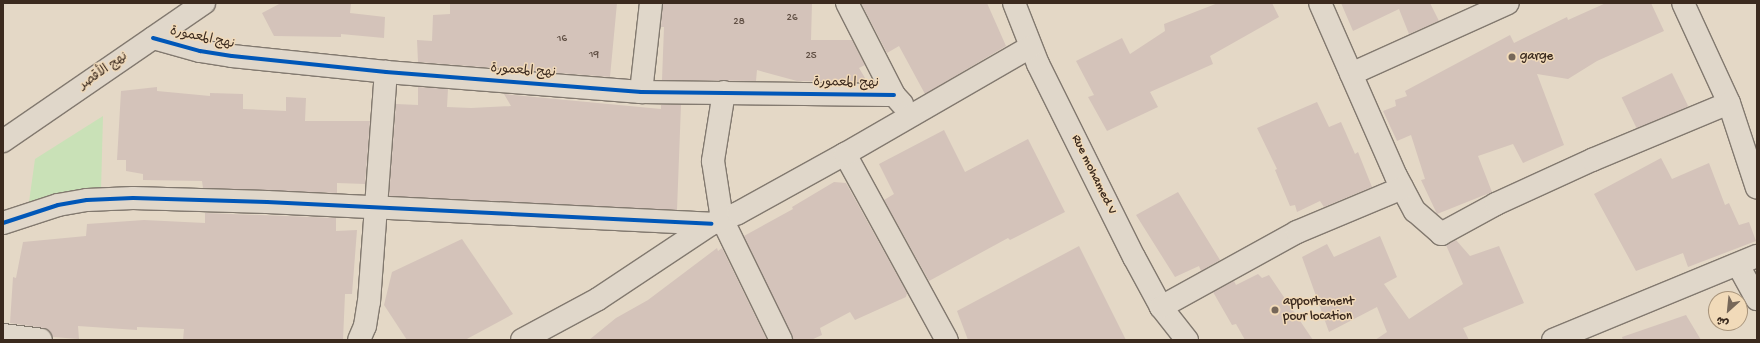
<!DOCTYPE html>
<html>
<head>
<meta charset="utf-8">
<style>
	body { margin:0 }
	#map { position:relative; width:1760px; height:343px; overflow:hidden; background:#e4d8c6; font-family:"Gochi Hand","Playpen Sans Arabic",sans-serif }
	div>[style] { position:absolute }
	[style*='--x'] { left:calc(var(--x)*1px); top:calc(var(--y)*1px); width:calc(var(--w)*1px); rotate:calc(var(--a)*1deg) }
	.green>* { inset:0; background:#c9e1b7 }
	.building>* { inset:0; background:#d4c3ba; transform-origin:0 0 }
	.roads { filter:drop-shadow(1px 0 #82796f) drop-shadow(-1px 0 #82796f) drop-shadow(0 1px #82796f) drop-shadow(0 -1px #82796f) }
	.street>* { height:22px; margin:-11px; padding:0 11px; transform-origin:11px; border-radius:11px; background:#e0d7ca }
	.cycleway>* { height:4px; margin:-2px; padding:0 2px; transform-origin:2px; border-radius:2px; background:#0057b8 }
	.dots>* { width:11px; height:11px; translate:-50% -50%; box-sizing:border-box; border:2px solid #f1dab9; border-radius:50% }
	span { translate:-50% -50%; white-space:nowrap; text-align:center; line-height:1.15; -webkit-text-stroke:3px #f1dab9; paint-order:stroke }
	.number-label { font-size:11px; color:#615045 }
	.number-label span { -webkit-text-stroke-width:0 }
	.street-label { font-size:13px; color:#3b2a1e }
	.poi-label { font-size:13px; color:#3b2a1e }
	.left { translate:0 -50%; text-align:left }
	.frame { position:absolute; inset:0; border:4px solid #3b2a1e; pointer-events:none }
	.north { position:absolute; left:1708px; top:291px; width:40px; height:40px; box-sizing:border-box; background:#f1dab9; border:1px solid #a8947b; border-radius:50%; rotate:207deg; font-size:11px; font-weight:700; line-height:16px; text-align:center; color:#3b2a1e }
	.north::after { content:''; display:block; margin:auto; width:14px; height:18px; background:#766759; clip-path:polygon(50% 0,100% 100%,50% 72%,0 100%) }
</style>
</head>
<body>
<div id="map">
	<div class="green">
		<div style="clip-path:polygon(103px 116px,101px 191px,29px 202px,35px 159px)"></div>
	</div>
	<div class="building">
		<div style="clip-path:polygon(281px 3px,351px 3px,350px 13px,385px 17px,384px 38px,341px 34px,341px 37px,274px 36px,262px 13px)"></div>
		<div style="clip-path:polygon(450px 3px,617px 3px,610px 77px,418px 62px,417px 40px,432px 41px,433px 15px,450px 14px)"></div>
		<div style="clip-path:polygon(663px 3px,812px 3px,811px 40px,852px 40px,865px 65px,859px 68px,865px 78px,863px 82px,797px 81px,757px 70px,756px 81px,662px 80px,664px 27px,661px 27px)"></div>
		<div style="clip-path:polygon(861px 3px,987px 3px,1006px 46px,925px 94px,899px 46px,887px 53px)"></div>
		<div style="clip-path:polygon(1218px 3px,1272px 3px,1279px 17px,1210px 56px,1213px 64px,1150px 92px,1158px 107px,1107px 131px,1088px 97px,1094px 95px,1076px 61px,1122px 38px,1130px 54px,1165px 31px,1164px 24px)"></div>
		<div style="clip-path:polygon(1341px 3px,1430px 3px,1439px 21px,1409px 34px,1399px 9px,1353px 31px)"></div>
		<div style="clip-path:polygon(1606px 3px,1651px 3px,1664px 31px,1597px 61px,1568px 79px,1537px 74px,1564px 145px,1523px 163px,1513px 144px,1478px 156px,1492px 192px,1437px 214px,1421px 180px,1425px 179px,1411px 135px,1397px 141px,1383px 111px,1396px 106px,1395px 100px,1407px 96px,1405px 91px,1510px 35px,1514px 43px,1567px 17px,1568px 20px)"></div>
		<div style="left:1672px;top:73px;width:37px;height:56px;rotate:64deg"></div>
		<div style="clip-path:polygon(157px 87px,157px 91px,210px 96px,210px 93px,243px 94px,243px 109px,286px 111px,286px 97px,306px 98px,305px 121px,370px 121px,365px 184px,337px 183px,337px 193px,203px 188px,202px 181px,143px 180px,143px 174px,126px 171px,126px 160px,117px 160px,121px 91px)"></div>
		<div style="clip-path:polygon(418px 87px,448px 89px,447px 107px,471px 108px,511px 106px,504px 94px,661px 109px,661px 105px,681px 105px,677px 210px,389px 196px,396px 104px,418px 105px)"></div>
		<div style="clip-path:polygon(1317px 102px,1329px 127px,1341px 122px,1355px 154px,1358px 152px,1372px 187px,1324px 207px,1320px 201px,1297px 212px,1295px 205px,1290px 206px,1275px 170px,1277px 169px,1257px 128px)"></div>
		<div style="clip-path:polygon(944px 130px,965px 172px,1028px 139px,1065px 212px,1010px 240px,1008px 238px,929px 281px,884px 200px,894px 194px,879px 164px)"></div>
		<div style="clip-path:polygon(1661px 158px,1672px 179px,1709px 163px,1725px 205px,1729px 203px,1739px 225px,1749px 222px,1756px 241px,1688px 267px,1683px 253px,1636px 271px,1594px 194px)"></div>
		<div style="clip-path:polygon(834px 182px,846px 183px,907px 293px,906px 297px,855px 320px,850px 312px,820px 328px,822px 335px,811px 340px,793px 340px,744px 236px,793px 209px,792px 207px)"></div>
		<div style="clip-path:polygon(1178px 192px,1220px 260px,1201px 271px,1199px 266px,1175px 277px,1136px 215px)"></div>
		<div style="clip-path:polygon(205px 213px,336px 218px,336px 231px,357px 230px,352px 294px,345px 294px,343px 340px,183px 340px,184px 329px,137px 327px,137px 330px,78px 326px,79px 339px,53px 337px,49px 330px,43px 328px,10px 323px,13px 277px,16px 278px,23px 242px,86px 236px,87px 224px,144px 220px,205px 223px)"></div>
		<div style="clip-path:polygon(1380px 236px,1397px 277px,1384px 284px,1409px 319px,1463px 284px,1446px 245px,1456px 240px,1470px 256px,1499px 246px,1524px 303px,1463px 328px,1469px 340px,1375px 340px,1387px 332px,1377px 307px,1329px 332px,1302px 257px,1327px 244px,1334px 257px)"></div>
		<div style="clip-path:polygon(462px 239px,513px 314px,465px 340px,407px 340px,384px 305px,392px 272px)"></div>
		<div style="clip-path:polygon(1079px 246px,1126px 340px,968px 340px,957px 311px)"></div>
		<div style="clip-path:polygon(717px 248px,718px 251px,722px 248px,767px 340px,589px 340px,616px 318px,648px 300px)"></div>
		<div style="clip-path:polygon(1258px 274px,1262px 278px,1269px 275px,1313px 340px,1245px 340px,1236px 324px,1232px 325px,1213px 292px,1234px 281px,1236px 285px)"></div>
		<div style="clip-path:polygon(1686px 315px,1701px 340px,1623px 340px,1622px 337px)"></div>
	</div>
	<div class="roads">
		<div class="street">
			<div style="--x:847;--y:3;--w:103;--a:62.9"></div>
			<div style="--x:894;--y:95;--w:12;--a:48"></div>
			<div style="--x:1014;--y:3;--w:66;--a:68.5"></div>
			<div style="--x:1038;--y:64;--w:216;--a:63.6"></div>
			<div style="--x:1134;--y:257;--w:57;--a:61.6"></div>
			<div style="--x:1161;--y:307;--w:42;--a:51.8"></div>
			<div style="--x:1320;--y:3;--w:189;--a:66.3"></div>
			<div style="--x:1396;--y:176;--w:40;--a:62"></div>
			<div style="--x:1415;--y:211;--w:35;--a:41"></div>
			<div style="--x:1441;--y:234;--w:63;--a:-28.6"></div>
			<div style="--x:1496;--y:204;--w:106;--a:-24.6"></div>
			<div style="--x:1592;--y:160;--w:148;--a:-22.6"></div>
			<div style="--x:1683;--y:3;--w:110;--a:65.3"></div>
			<div style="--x:1729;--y:103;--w:89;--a:71.8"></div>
			<div style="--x:153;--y:38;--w:49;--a:15.5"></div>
			<div style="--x:200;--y:51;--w:32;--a:9"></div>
			<div style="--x:232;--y:56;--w:155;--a:5.9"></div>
			<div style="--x:386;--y:72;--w:256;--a:4.5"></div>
			<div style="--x:641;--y:92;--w:253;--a:0.7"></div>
			<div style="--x:1351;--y:74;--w:172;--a:-24.3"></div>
			<div style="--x:641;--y:92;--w:90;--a:-83.6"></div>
			<div style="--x:724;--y:92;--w:70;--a:99.1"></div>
			<div style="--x:713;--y:161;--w:59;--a:81.2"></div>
			<div style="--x:722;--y:219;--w:135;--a:64"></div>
			<div style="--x:3;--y:141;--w:244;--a:-34.5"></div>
			<div style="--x:845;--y:154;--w:212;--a:61.3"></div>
			<div style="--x:3;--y:223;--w:58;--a:-18.1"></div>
			<div style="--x:58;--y:205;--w:29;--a:-10"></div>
			<div style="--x:87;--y:200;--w:46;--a:-2.5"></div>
			<div style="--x:133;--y:198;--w:134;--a:1.7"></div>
			<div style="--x:267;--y:202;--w:445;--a:2.8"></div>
			<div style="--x:1738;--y:265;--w:39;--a:61"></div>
			<div style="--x:1161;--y:307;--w:155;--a:-28.9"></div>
			<div style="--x:1297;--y:232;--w:114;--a:-22.7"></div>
			<div style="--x:3;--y:335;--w:38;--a:7"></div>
			<div style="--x:359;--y:340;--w:15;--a:-67"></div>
			<div style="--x:365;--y:326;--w:24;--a:-81"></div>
			<div style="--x:369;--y:302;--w:231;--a:-85.8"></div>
			<div style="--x:522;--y:340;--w:86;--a:-28.3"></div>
			<div style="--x:598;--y:299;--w:136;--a:-33.6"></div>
			<div style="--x:711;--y:224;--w:29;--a:-22"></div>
			<div style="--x:738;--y:213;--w:122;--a:-28.9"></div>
			<div style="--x:845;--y:154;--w:214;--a:-30"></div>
			<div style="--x:1553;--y:340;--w:221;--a:-22.4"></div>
		</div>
	</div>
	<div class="cycleway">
		<div style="--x:153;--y:38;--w:49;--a:15.5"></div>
		<div style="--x:200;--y:51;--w:32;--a:9"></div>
		<div style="--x:232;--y:56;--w:155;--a:5.9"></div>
		<div style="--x:386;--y:72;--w:256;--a:4.5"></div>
		<div style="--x:641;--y:92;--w:253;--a:0.7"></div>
		<div style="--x:3;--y:223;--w:58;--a:-18.1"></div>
		<div style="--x:58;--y:205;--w:29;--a:-10"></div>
		<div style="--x:87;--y:200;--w:46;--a:-2.5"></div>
		<div style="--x:133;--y:198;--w:134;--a:1.7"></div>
		<div style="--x:267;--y:202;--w:445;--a:2.8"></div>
	</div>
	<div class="dots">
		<div style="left:1512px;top:57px;background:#766759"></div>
		<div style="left:1275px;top:310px;background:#766759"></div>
	</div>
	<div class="number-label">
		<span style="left:792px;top:18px">26</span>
		<span style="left:739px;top:22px">28</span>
		<span style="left:562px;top:39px">16</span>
		<span style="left:594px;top:55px">19</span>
		<span style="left:811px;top:56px">25</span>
	</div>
	<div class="street-label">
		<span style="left:202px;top:39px;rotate:12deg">نهج المعمورة</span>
		<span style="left:104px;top:72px;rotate:-35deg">نهج الأقصر</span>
		<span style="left:523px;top:72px;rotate:4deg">نهج المعمورة</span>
		<span style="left:846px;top:84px;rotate:1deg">نهج المعمورة</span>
		<span style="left:1093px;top:175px;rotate:64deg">Rue mohamed V</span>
	</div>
	<div class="poi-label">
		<span class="left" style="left:1520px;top:57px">garge</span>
		<span class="left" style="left:1283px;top:310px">apportement<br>pour location</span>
	</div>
	<div class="frame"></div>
	<div class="north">ش</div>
</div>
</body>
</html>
